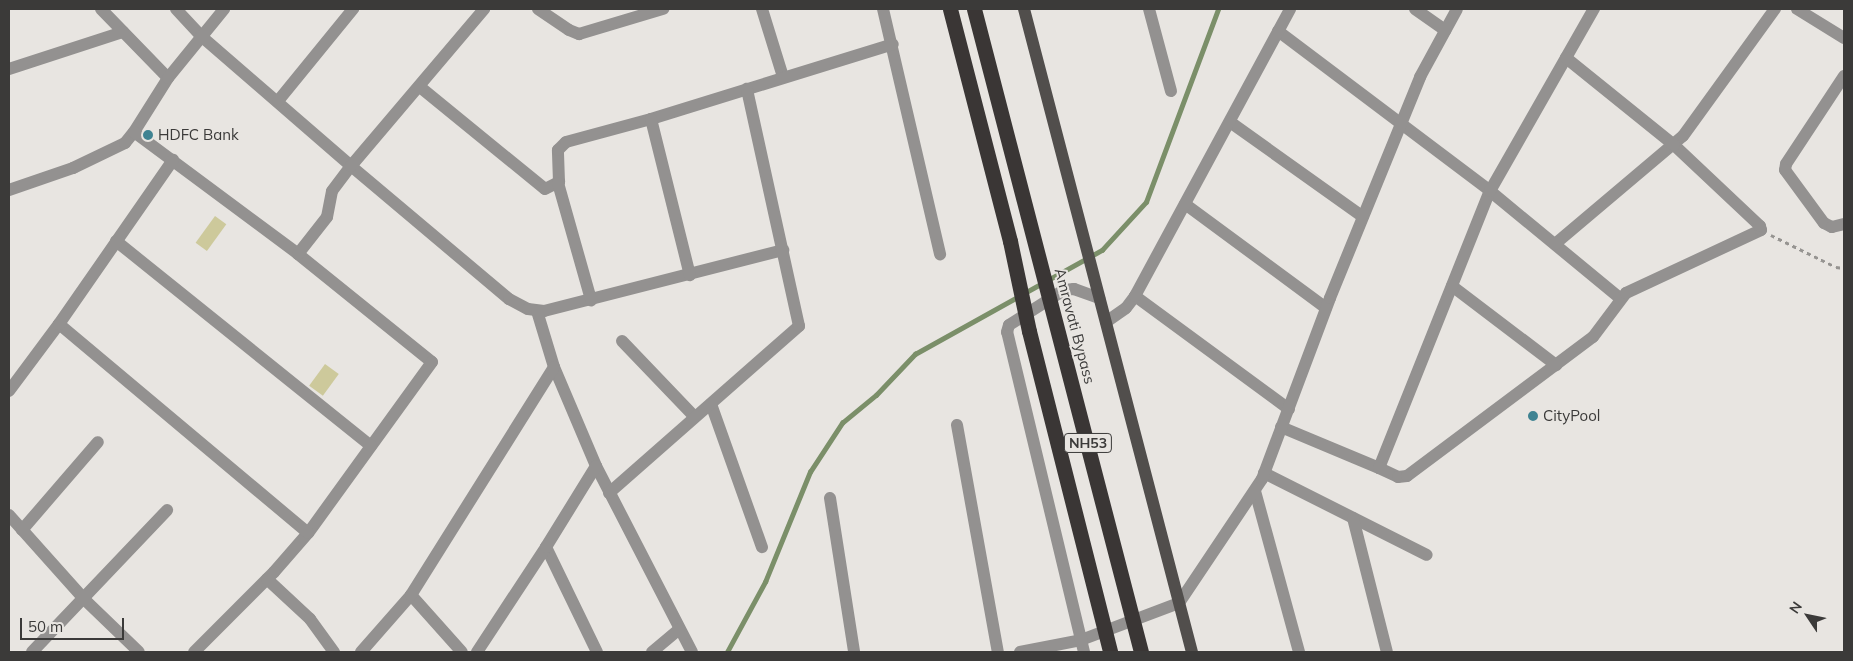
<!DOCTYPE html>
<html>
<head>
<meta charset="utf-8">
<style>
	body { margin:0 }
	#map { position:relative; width:1853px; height:661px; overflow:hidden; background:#e8e5e1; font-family:Mulish,sans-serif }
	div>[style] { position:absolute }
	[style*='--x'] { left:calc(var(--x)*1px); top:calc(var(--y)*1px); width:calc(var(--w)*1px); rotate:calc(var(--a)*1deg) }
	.stream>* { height:4.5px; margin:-2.25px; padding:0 2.25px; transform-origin:2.25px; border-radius:2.25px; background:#7b8f69 }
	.building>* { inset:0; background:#cdc99b; transform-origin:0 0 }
	.path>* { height:2.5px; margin-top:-1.25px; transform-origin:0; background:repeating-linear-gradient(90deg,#969491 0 4px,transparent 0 8px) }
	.minor>* { height:12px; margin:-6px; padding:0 6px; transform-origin:6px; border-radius:6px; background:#939190 }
	.major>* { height:12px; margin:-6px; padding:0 6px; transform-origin:6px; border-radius:6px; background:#514e4c }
	.highway>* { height:15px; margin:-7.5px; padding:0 7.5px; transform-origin:7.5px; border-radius:7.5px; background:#3a3635 }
	.dots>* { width:14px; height:14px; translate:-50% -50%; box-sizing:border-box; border:2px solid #e8e5e1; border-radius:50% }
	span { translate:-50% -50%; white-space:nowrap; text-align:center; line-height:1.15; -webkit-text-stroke:4px #e8e5e1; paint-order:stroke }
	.shield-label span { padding:1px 4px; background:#e8e5e1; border:1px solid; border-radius:4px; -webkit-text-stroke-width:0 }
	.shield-label { font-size:14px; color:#3b3a39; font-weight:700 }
	.poi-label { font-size:15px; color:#3b3a39 }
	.left { translate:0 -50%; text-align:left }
	.street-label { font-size:15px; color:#3b3a39 }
	.frame { position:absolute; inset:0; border:10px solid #3b3a39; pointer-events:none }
	.north { position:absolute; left:1783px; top:591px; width:50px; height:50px; -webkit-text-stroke:4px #e8e5e1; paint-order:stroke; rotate:304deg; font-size:14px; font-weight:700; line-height:20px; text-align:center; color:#3b3a39 }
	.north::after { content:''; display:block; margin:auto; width:18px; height:22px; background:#3b3a39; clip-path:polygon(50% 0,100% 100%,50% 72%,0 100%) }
	.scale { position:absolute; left:20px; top:618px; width:104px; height:22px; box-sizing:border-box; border:2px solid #3b3a39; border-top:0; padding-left:6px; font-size:15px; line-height:18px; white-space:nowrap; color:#3b3a39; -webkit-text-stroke:4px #e8e5e1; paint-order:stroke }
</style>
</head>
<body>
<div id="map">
	<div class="stream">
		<div style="--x:727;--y:652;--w:80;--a:-61.5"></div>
		<div style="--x:765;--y:582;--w:119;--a:-67.8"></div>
		<div style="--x:810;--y:472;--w:59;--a:-56.9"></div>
		<div style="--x:842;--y:423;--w:44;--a:-39.5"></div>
		<div style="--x:876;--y:395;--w:57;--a:-46.4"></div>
		<div style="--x:915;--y:354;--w:214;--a:-29.1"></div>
		<div style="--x:1102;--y:250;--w:65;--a:-47.5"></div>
		<div style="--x:1146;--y:202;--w:206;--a:-69.5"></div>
	</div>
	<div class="building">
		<div style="left:215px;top:216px;width:14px;height:33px;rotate:36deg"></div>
		<div style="left:325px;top:364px;width:17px;height:27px;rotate:36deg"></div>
	</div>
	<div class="path">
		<div style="--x:1771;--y:235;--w:72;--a:26.2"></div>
		<div style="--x:1836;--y:267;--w:8;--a:7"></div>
	</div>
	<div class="minor">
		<div style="--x:101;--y:9;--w:96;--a:45.8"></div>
		<div style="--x:176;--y:9;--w:37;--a:47"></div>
		<div style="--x:201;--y:36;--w:198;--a:40.9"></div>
		<div style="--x:351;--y:166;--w:207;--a:40.1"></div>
		<div style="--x:509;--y:299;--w:21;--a:28"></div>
		<div style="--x:528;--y:309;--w:16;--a:7"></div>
		<div style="--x:544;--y:311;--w:247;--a:-14.3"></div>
		<div style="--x:538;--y:9;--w:37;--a:34"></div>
		<div style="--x:569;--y:30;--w:11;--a:22"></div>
		<div style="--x:579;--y:34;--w:88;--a:-16.6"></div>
		<div style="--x:762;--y:9;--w:71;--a:72.8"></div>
		<div style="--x:883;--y:9;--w:252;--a:76.9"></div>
		<div style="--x:1149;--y:9;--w:85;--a:75"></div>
		<div style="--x:1415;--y:9;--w:37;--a:35"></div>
		<div style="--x:1797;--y:9;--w:55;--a:31.7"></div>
		<div style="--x:1278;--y:31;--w:266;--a:37"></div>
		<div style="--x:1490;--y:191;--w:168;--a:39.5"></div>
		<div style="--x:9;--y:69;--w:120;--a:-18"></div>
		<div style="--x:1844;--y:76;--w:105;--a:123.4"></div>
		<div style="--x:1786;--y:164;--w:6;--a:99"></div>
		<div style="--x:1785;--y:170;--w:66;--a:53.7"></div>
		<div style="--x:1824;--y:223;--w:9;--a:27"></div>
		<div style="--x:1832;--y:227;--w:12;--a:-14"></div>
		<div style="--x:420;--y:87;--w:161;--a:39.2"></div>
		<div style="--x:545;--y:189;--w:16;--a:-27"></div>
		<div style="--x:559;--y:182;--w:32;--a:-92"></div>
		<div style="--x:558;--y:150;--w:11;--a:-45"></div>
		<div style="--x:566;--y:142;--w:88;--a:-15.1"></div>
		<div style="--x:651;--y:119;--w:253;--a:-17.2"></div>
		<div style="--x:278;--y:101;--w:119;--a:-50.8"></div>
		<div style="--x:651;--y:119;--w:161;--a:76"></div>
		<div style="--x:1230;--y:122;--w:163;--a:35.5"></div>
		<div style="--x:134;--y:132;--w:64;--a:-57.8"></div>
		<div style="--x:168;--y:78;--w:89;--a:-50.9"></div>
		<div style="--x:558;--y:183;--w:122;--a:74.2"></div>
		<div style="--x:9;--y:190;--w:68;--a:-19"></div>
		<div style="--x:73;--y:168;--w:58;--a:-25.7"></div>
		<div style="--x:125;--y:143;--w:14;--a:-51"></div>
		<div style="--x:134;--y:132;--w:204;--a:36.6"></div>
		<div style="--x:298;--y:254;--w:172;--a:38.9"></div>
		<div style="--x:432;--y:362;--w:211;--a:125.9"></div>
		<div style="--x:308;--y:533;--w:52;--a:131.1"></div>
		<div style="--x:274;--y:572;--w:113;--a:135"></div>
		<div style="--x:1185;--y:204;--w:175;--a:36.4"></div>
		<div style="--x:116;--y:241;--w:327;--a:38.8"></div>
		<div style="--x:1555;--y:244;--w:167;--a:-40.2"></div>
		<div style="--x:1683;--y:136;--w:157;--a:-54.1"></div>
		<div style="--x:298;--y:254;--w:47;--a:-51.9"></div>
		<div style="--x:327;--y:217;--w:26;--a:-79"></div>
		<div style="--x:332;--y:191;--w:31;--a:-53"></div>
		<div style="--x:351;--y:166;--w:206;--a:-49.7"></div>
		<div style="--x:1452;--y:286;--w:131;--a:37.2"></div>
		<div style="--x:1135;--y:296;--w:191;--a:36.3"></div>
		<div style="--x:537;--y:311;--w:59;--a:73.1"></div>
		<div style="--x:554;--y:367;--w:108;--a:67"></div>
		<div style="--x:596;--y:466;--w:209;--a:62.7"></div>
		<div style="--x:1106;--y:322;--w:24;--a:-35"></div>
		<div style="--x:1126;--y:308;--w:15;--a:-53"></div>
		<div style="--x:1135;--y:296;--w:326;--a:-61.6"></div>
		<div style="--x:59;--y:324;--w:325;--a:40"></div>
		<div style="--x:622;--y:341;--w:105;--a:46.2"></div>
		<div style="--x:9;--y:391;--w:84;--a:-53.3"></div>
		<div style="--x:59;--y:324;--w:200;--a:-55.2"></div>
		<div style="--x:711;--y:404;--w:152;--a:70.4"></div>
		<div style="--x:957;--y:425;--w:231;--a:79.8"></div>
		<div style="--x:1281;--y:427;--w:106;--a:22.7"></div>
		<div style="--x:1379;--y:468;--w:298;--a:-68.2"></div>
		<div style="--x:1490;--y:191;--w:210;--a:-60.3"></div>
		<div style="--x:1379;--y:468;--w:21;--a:25"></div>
		<div style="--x:1398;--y:477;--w:9;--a:-6"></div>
		<div style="--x:1407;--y:476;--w:232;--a:-36.8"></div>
		<div style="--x:1593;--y:337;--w:55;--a:-53.1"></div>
		<div style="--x:1626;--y:293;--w:149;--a:-25"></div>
		<div style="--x:1761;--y:230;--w:4;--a:-104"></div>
		<div style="--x:1760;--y:226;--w:118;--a:-136.7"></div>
		<div style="--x:1674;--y:145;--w:139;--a:-141.1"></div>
		<div style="--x:1264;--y:473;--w:182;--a:26.7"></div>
		<div style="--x:1255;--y:491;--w:167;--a:74.7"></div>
		<div style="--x:609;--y:493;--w:253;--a:-41.3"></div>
		<div style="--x:799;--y:326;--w:243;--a:-102.4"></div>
		<div style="--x:830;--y:498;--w:156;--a:81.1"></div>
		<div style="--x:9;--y:515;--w:113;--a:48.2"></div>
		<div style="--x:84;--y:599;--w:76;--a:43.9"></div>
		<div style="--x:1353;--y:518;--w:138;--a:75.8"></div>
		<div style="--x:22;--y:530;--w:116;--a:-49.2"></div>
		<div style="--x:546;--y:547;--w:117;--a:64.1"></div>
		<div style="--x:267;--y:579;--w:59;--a:42.9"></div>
		<div style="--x:310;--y:619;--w:41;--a:54"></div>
		<div style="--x:411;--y:595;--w:76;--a:48.2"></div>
		<div style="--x:32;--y:652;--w:196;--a:-46.4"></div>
		<div style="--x:361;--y:652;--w:76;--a:-48.7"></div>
		<div style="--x:411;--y:595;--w:269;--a:-57.9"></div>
		<div style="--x:477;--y:652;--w:126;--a:-56.7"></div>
		<div style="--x:546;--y:547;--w:95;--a:-58.3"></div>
		<div style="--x:652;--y:652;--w:35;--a:-40"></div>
		<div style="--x:1020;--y:652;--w:62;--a:-11.1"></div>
		<div style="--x:1081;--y:640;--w:105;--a:-20.7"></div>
		<div style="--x:1179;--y:603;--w:149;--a:-56.2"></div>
		<div style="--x:1262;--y:479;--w:193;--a:-69.4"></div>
		<div style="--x:1330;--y:298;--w:239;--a:-67.8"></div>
		<div style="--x:1420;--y:77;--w:77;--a:-61.4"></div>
		<div style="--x:1084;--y:652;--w:329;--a:-103.5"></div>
		<div style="--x:1007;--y:332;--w:7;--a:-74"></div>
		<div style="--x:1009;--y:325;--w:65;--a:-32.5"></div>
		<div style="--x:1064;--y:290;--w:10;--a:-6"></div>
		<div style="--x:1074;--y:289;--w:27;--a:20"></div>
	</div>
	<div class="major">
		<div style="--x:1024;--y:9;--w:665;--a:75.36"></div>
	</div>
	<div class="highway">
		<div style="--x:950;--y:9;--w:240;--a:75.5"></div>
		<div style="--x:1010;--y:241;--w:92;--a:78.1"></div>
		<div style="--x:1029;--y:331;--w:331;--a:75.8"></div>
		<div style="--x:974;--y:9;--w:664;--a:75.44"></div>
	</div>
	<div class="dots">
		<div style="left:148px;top:135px;background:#3f8392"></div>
		<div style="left:1533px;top:416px;background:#3f8392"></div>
	</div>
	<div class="shield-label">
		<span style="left:1088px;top:443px">NH53</span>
	</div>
	<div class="poi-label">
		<span class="left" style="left:158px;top:135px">HDFC Bank</span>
		<span class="left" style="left:1543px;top:416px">CityPool</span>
	</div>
	<div class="street-label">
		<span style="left:1075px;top:326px;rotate:75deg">Amravati Bypass</span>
	</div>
	<div class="frame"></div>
	<div class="north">N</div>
	<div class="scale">50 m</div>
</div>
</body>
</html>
